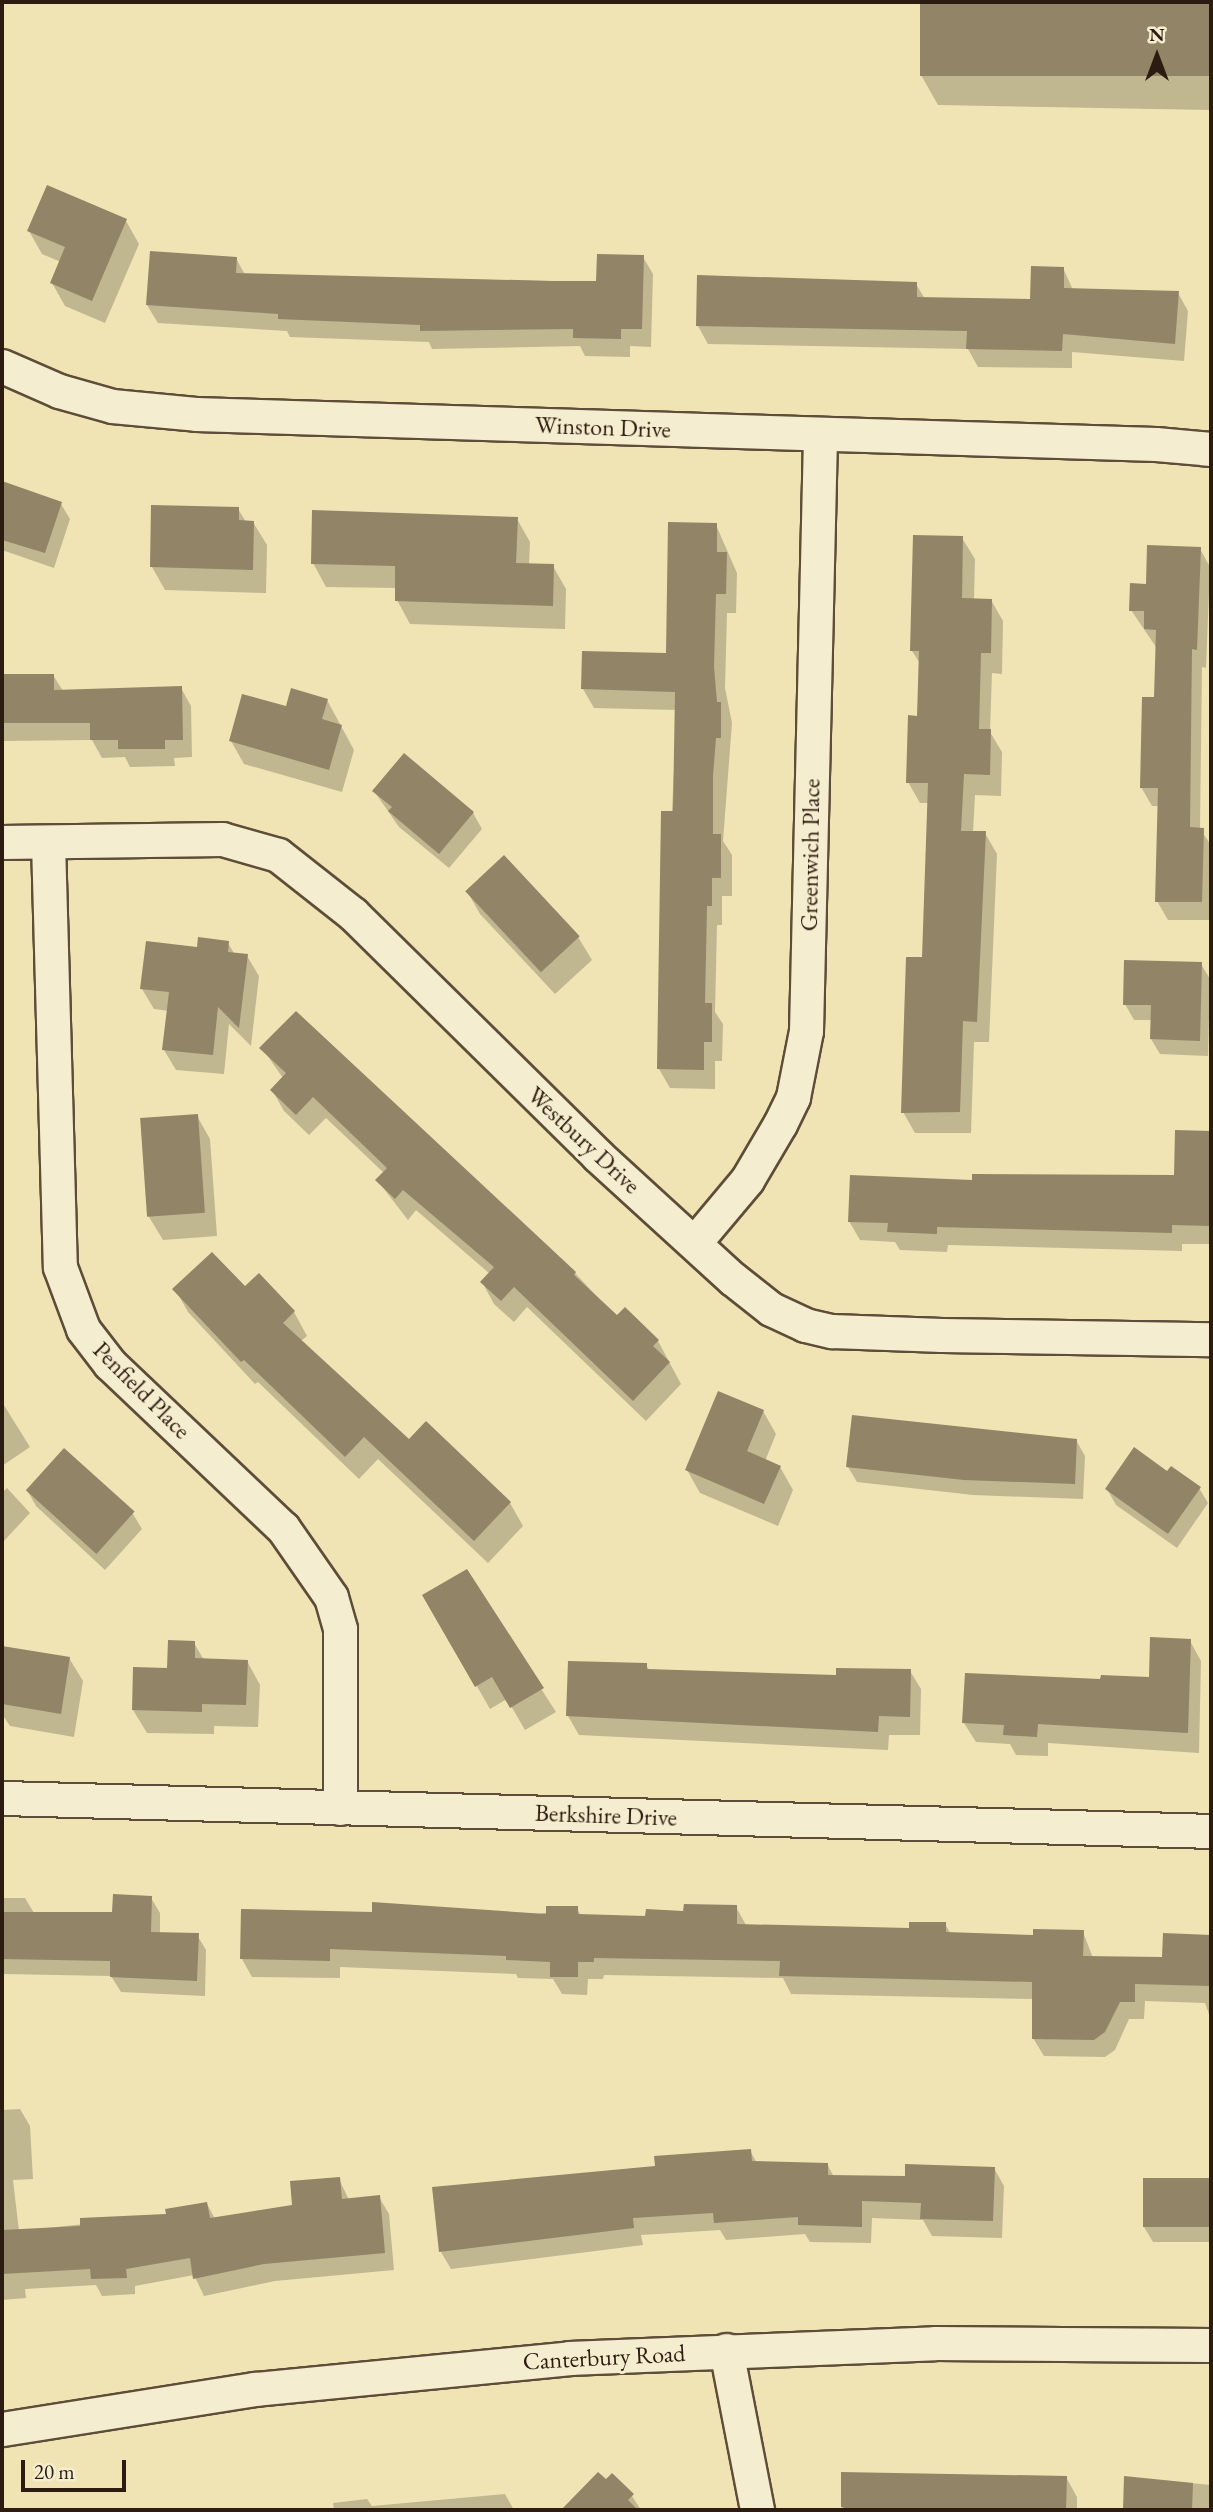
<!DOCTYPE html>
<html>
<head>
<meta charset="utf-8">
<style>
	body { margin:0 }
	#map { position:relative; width:1213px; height:2512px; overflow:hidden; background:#f0e4b5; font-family:"EB Garamond",serif }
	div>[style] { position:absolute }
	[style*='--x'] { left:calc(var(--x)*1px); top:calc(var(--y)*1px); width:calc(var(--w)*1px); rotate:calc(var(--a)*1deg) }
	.shadow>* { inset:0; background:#0003 }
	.building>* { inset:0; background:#928466; transform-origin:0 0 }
	.roads { filter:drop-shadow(2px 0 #5d4d39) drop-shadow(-2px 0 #5d4d39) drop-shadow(0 2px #5d4d39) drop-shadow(0 -2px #5d4d39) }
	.street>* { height:33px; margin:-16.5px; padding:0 16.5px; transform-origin:16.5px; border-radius:16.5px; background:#f5edcf }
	span { translate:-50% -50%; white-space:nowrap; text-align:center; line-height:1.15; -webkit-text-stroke:6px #f5edcf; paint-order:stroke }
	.street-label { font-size:24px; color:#2c1b10 }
	.frame { position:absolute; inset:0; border:4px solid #2c1b10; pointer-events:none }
	.north { position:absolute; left:1122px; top:21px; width:70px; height:70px; -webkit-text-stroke:5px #f5edcf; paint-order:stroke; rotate:0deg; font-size:19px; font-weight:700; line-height:28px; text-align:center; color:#2c1b10 }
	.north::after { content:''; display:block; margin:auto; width:24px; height:32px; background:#2c1b10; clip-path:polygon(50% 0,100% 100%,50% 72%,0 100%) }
	.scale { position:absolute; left:21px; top:2460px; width:105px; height:32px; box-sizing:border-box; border:4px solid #2c1b10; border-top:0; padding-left:9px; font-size:21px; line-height:24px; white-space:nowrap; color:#2c1b10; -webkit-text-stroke:5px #f5edcf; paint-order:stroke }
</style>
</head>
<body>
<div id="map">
	<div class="shadow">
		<div style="clip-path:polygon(922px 2px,1211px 2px,1211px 110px,938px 105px,921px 75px)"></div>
		<div style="clip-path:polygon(126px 221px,139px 244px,105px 323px,65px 306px,52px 283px,61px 262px,42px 254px,29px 231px)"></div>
		<div style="clip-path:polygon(643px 257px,653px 274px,651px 347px,630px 346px,630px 357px,585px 356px,580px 346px,432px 349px,429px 342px,290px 337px,287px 331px,158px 323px,147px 305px,236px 258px,245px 275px,598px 282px)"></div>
		<div style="clip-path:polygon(1063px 268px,1073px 290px,1178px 293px,1188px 311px,1184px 361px,1072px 352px,1072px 368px,978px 367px,968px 349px,708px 344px,698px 326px,916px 284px,925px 299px,1032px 301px)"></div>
		<div style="clip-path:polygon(2px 482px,61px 504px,70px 519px,54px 568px,2px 550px)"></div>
		<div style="clip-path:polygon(238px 509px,246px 522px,253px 522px,267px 545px,266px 593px,165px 590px,152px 567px)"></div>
		<div style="clip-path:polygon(517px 519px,530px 542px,529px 565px,553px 566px,566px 589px,565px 629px,410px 624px,397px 600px,397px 588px,326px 587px,313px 563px)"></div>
		<div style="clip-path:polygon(716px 525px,737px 573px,736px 613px,727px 613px,725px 688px,732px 723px,723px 841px,732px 855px,732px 896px,722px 896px,722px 925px,717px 925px,715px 1012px,723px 1024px,722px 1061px,715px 1061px,715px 1089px,670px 1088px,659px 1069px,677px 710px,594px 708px,583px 689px,668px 655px)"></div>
		<div style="clip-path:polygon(962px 538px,975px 559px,974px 600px,991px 600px,1003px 621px,1002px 674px,992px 673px,990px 732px,1002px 752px,1001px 796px,975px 795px,973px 833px,985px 833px,997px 854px,989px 1042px,974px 1042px,971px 1133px,915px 1133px,903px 1112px,924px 959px,929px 803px,920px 803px,908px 782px,919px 718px,921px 665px,912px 651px)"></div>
		<div style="clip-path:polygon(1200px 549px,1210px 567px,1206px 668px,1202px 667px,1200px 829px,1211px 845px,1211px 920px,1168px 920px,1157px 901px,1159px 806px,1152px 806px,1141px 787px,1156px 699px,1156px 647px,1131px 610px,1147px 586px)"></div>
		<div style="clip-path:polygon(53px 675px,63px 691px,181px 688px,191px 706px,192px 757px,174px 758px,175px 766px,130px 767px,125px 757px,102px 758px,92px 740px,2px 741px,2px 676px)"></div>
		<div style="clip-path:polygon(327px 700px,354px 750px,342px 792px,244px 764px,231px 741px,287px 709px)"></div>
		<div style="clip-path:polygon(374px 791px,473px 813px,482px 829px,449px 868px,399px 827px)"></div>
		<div style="clip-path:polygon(467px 891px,578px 937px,592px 960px,555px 994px,480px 914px)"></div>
		<div style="clip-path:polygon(228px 943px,235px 955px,247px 956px,259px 976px,251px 1046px,229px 1024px,224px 1074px,176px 1070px,164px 1050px,169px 1011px,154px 1009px,142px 989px,199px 949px)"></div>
		<div style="clip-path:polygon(1201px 964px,1210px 979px,1208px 1056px,1160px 1054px,1151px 1039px,1152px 1020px,1134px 1020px,1125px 1004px)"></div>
		<div style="clip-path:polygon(262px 1048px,575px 1273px,617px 1318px,658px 1341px,681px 1384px,646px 1421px,527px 1307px,514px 1322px,494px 1304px,482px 1282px,490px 1274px,416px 1210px,408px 1220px,377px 1180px,384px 1173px,326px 1118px,309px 1135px,284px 1111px,272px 1090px,283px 1078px)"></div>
		<div style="clip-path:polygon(197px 1116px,210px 1139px,217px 1236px,163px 1240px,149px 1217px)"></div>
		<div style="clip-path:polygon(1177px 1131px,1211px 1132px,1211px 1244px,1182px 1244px,1182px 1251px,948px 1245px,947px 1252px,900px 1250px,895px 1242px,860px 1240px,849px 1221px,974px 1182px,1176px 1177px)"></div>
		<div style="clip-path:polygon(259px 1275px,294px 1312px,307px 1336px,301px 1341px,409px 1441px,426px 1423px,510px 1503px,523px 1526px,488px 1563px,378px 1459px,359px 1479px,258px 1382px,255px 1384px,188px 1312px,175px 1289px,245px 1289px)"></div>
		<div style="clip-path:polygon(2px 1402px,30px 1447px,2px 1466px)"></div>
		<div style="clip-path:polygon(763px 1411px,776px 1434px,765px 1461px,780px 1467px,793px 1490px,778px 1526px,700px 1493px,687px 1470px)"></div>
		<div style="clip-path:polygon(1076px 1440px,1085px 1456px,1083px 1499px,973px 1495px,857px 1482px,848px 1467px)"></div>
		<div style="clip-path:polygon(64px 1450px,133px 1514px,142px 1529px,105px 1570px,36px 1506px,27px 1490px)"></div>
		<div style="clip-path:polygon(1168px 1474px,1199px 1488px,1208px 1503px,1177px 1548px,1116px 1505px,1107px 1489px)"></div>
		<div style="clip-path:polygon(7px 1488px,30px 1513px,2px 1543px,2px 1493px)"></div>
		<div style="clip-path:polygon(466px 1572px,556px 1712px,525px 1730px,507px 1699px,490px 1709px,425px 1596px)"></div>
		<div style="clip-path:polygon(1190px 1641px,1201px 1661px,1199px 1753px,1048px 1743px,1048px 1756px,1016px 1755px,1010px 1744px,976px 1742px,964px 1723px,1102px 1681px,1150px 1678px)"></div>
		<div style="clip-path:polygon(194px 1643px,204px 1660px,247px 1661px,260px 1685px,258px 1727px,214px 1726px,214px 1734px,147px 1733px,133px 1710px)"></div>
		<div style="clip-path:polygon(2px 1648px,69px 1658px,83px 1681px,74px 1737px,10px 1726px,2px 1714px)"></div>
		<div style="clip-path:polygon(646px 1665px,650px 1671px,838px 1676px,910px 1671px,921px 1689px,920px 1735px,889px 1735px,888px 1750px,579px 1735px,568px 1716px)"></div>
		<div style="clip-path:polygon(2px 1898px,25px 1898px,34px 1913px,114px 1913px,151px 1898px,160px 1913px,160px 1934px,197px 1935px,206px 1950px,205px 1996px,121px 1992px,111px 1976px,2px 1974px)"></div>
		<div style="clip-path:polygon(736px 1907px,746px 1925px,911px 1930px,945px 1924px,951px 1934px,1035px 1937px,1083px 1932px,1093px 1958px,1164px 1958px,1165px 1935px,1211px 1937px,1211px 2020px,1205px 2003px,1145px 2001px,1144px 2019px,1129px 2019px,1115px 2050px,1105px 2057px,1044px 2056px,1033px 2038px,1034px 1999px,791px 1994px,783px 1978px,604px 1975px,603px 1979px,588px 1979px,587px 1995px,562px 1994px,553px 1979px,518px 1978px,516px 1974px,340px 1967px,340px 1978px,252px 1977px,242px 1959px,577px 1908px,581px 1916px,647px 1918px)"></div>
		<div style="clip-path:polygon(20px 2109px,30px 2126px,33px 2179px,13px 2180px,19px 2231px,168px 2215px,207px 2204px,215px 2219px,294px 2206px,339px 2179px,349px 2200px,379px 2197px,389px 2214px,394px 2270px,275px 2281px,204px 2296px,194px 2275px,135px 2286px,135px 2294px,102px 2296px,96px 2285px,25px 2289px,26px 2298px,2px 2300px,2px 2110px)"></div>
		<div style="clip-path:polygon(750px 2151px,757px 2163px,827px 2164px,834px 2177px,906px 2178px,994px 2168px,1004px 2186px,1002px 2238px,932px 2236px,923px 2220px,872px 2218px,871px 2243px,810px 2242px,805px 2234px,726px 2240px,720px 2230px,641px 2235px,643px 2245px,451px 2269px,441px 2252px,657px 2168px)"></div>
		<div style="clip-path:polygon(1144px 2180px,1211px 2180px,1211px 2242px,1153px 2242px,1144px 2227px)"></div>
		<div style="clip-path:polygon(1066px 2477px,1077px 2497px,1077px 2510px,845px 2510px,842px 2506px)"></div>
		<div style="clip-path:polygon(1126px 2477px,1211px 2485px,1211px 2510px,1125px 2510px)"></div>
		<div style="clip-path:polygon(505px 2494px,514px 2510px,334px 2510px,333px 2503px,367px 2499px,372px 2506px)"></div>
		<div style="clip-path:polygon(632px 2496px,641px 2510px,566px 2508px)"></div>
	</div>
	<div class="building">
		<div style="left:920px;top:2px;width:291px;height:74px"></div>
		<div style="clip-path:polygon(47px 185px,127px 219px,92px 301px,50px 283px,65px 247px,27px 231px)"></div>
		<div style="clip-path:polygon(150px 251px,237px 257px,236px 273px,553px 281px,596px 281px,597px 254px,644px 255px,642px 329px,621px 329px,621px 339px,573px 338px,573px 329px,420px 331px,420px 325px,278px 319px,278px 314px,146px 305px)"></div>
		<div style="clip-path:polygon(1031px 266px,1064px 267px,1064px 288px,1179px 291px,1175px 344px,1063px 334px,1062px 351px,966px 349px,967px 331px,696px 326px,697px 275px,917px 282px,917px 297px,1030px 299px)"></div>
		<div style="clip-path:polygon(2px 481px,62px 502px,45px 553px,2px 540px)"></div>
		<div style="clip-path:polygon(151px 505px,239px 507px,239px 520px,254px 521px,253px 570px,150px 567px)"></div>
		<div style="clip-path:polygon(312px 510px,518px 517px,516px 563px,554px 564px,553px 606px,395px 601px,395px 566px,311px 564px)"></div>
		<div style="clip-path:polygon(668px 522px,717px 523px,717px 552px,727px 552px,726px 594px,716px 594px,714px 667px,717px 702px,721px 702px,721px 738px,716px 738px,713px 776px,713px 834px,721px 834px,721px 878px,712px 878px,712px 906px,707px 906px,705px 1003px,712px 1003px,712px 1042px,704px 1042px,704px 1070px,657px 1069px,661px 811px,673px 811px,675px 692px,581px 689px,582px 651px,666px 653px)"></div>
		<div style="clip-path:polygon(913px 535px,963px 536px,962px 598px,992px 599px,991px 653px,981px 653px,979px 729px,991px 729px,990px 775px,964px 774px,961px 831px,986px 831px,977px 1022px,963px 1021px,960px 1112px,901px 1113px,906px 957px,922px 957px,928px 783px,906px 783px,908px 715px,917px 716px,919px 651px,910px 651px)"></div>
		<div style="clip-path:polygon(1147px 545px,1201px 547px,1197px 650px,1192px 649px,1190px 827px,1204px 828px,1202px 902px,1155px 902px,1158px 788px,1140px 788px,1142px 697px,1154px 697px,1156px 630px,1144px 629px,1144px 611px,1129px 611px,1130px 583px,1146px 584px)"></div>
		<div style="clip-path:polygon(2px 674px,54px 674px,54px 690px,182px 686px,183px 740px,165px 740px,165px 749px,118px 749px,118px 740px,90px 740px,90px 723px,2px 723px)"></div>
		<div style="clip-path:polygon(291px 688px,328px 699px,322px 719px,342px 725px,329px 770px,229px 741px,242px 694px,286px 706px)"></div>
		<div style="clip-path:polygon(404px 753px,474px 812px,439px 854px,388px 811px,392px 807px,372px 791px)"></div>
		<div style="left:504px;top:855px;width:111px;height:53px;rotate:47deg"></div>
		<div style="clip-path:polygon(198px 937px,229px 941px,228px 952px,248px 954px,239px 1028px,218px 1007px,213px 1055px,162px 1050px,169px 992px,140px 989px,146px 941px,197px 947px)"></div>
		<div style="clip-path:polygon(1124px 960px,1202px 962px,1200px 1041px,1150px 1039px,1151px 1005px,1123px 1005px)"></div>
		<div style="clip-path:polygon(296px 1011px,576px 1272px,574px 1275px,617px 1315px,625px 1307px,659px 1340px,653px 1346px,670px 1362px,633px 1401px,514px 1287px,501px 1301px,480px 1282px,494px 1267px,403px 1190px,395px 1199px,375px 1180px,387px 1168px,313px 1097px,296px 1115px,270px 1090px,286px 1073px,259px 1048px)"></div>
		<div style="left:198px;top:1114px;width:99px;height:58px;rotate:86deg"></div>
		<div style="clip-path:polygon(1175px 1130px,1211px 1131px,1211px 1226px,1172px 1225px,1172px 1233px,937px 1227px,937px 1234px,887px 1232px,888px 1223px,848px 1222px,850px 1175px,972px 1180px,972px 1174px,1174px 1175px)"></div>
		<div style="clip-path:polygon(212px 1252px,245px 1286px,259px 1273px,295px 1311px,283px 1323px,409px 1439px,426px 1421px,511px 1502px,474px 1541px,364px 1437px,345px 1457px,244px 1360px,241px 1362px,172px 1289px)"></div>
		<div style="clip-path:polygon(718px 1391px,764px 1410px,747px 1451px,781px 1466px,764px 1504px,685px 1470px)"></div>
		<div style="clip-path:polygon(852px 1415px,1077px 1439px,1075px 1484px,964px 1480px,846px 1467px)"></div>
		<div style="clip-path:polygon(1134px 1447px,1167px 1471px,1171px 1466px,1201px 1487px,1168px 1534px,1105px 1489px)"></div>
		<div style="left:64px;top:1448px;width:95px;height:57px;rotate:42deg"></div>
		<div style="clip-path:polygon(467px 1569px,544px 1688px,510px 1708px,492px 1677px,475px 1687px,422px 1595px)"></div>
		<div style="clip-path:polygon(1150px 1637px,1191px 1639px,1188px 1733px,1038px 1724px,1037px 1737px,1003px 1735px,1004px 1725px,962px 1723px,965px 1673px,1100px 1679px,1101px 1675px,1149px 1677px)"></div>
		<div style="clip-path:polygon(168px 1640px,195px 1641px,195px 1658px,248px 1660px,246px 1705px,202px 1704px,202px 1712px,132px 1710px,133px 1667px,167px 1668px)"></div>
		<div style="clip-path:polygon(2px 1646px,70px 1657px,61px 1714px,2px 1704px)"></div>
		<div style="clip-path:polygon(568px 1661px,647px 1663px,647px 1669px,836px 1675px,836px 1668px,911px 1669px,910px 1717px,879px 1716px,878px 1732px,566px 1716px)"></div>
		<div style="clip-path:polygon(113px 1894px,152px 1896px,151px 1932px,199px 1933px,197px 1981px,110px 1977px,110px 1961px,2px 1959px,2px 1912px,112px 1912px)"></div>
		<div style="clip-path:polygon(372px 1902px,546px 1914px,546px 1906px,578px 1906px,578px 1914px,645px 1916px,646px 1909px,683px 1911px,684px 1904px,737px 1905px,737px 1924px,909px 1928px,909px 1922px,946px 1922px,946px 1932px,1033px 1935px,1033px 1929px,1084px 1930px,1083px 1956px,1162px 1957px,1163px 1933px,1211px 1935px,1211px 1986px,1135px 1984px,1135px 2002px,1120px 2002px,1105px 2032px,1094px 2040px,1032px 2039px,1032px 1982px,779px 1976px,780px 1961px,594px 1958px,594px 1962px,578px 1962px,578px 1977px,550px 1977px,550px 1962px,506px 1960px,506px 1956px,330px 1949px,330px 1961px,240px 1959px,241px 1909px,372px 1912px)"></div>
		<div style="clip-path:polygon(751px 2149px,752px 2161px,828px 2163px,828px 2175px,905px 2176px,905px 2164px,995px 2167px,993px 2221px,920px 2219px,921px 2203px,862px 2201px,862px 2227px,798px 2225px,798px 2217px,714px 2223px,713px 2213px,633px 2218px,634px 2228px,439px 2252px,432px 2187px,655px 2166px,654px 2156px)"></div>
		<div style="clip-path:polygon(340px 2177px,342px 2199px,380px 2195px,385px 2253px,264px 2264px,193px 2279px,190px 2258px,126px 2269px,127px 2278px,91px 2279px,90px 2269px,2px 2274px,2px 2230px,80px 2226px,80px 2218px,166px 2214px,165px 2209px,207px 2202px,210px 2218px,292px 2205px,290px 2181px)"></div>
		<div style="left:1143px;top:2178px;width:68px;height:49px"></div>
		<div style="clip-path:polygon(598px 2472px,606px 2479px,612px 2473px,634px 2494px,628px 2500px,638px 2510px,561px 2510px)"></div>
		<div style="clip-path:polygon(841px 2472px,1067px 2476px,1066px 2510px,853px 2510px,841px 2507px)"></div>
		<div style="clip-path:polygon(1124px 2476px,1193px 2483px,1192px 2510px,1123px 2510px)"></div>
	</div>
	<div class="roads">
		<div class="street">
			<div style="--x:2;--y:366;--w:62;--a:23.7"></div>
			<div style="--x:59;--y:391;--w:55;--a:15.8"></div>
			<div style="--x:112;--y:406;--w:84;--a:5.4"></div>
			<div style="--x:196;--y:414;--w:960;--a:1.79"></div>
			<div style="--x:1156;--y:444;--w:55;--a:5.2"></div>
			<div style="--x:2;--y:842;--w:220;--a:-0.8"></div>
			<div style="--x:222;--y:839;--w:58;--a:15.9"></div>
			<div style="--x:278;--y:855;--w:95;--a:38.2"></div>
			<div style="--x:353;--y:914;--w:343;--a:44.6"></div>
			<div style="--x:597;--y:1155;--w:184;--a:42.4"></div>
			<div style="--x:733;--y:1279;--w:48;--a:38.3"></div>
			<div style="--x:771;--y:1309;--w:38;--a:25"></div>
			<div style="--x:805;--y:1325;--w:28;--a:13"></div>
			<div style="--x:832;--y:1331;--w:110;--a:2.1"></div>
			<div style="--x:942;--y:1335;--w:269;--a:0.9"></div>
			<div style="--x:48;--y:842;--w:425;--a:88.4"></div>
			<div style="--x:60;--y:1267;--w:66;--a:69.6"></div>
			<div style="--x:83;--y:1329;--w:44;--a:52.4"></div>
			<div style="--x:110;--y:1364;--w:238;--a:43.5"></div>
			<div style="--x:283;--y:1528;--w:84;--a:55.2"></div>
			<div style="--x:331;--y:1597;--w:33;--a:74"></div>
			<div style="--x:340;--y:1629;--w:179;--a:90"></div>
			<div style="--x:695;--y:1242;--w:81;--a:-50"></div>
			<div style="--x:747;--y:1180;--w:65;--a:-59.5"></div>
			<div style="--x:780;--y:1124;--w:30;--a:-64"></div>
			<div style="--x:793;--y:1097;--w:67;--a:-78.9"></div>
			<div style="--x:806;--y:1031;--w:595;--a:-88.65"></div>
			<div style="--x:2;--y:1798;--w:1209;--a:1.56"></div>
			<div style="--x:726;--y:2350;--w:163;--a:79"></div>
			<div style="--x:2;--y:2429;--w:256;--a:-9"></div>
			<div style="--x:255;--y:2389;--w:316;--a:-5.6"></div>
			<div style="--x:569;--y:2358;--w:366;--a:-2.3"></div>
			<div style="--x:935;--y:2343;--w:276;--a:0.4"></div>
		</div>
	</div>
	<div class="street-label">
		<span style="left:603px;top:427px;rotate:2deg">Winston Drive</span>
		<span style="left:810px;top:855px;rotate:-89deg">Greenwich Place</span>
		<span style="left:584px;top:1140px;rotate:43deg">Westbury Drive</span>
		<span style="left:142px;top:1390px;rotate:45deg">Penfield Place</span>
		<span style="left:606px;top:1815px;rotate:2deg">Berkshire Drive</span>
		<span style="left:604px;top:2357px;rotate:-3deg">Canterbury Road</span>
	</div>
	<div class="frame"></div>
	<div class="north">N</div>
	<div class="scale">20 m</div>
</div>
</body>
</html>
